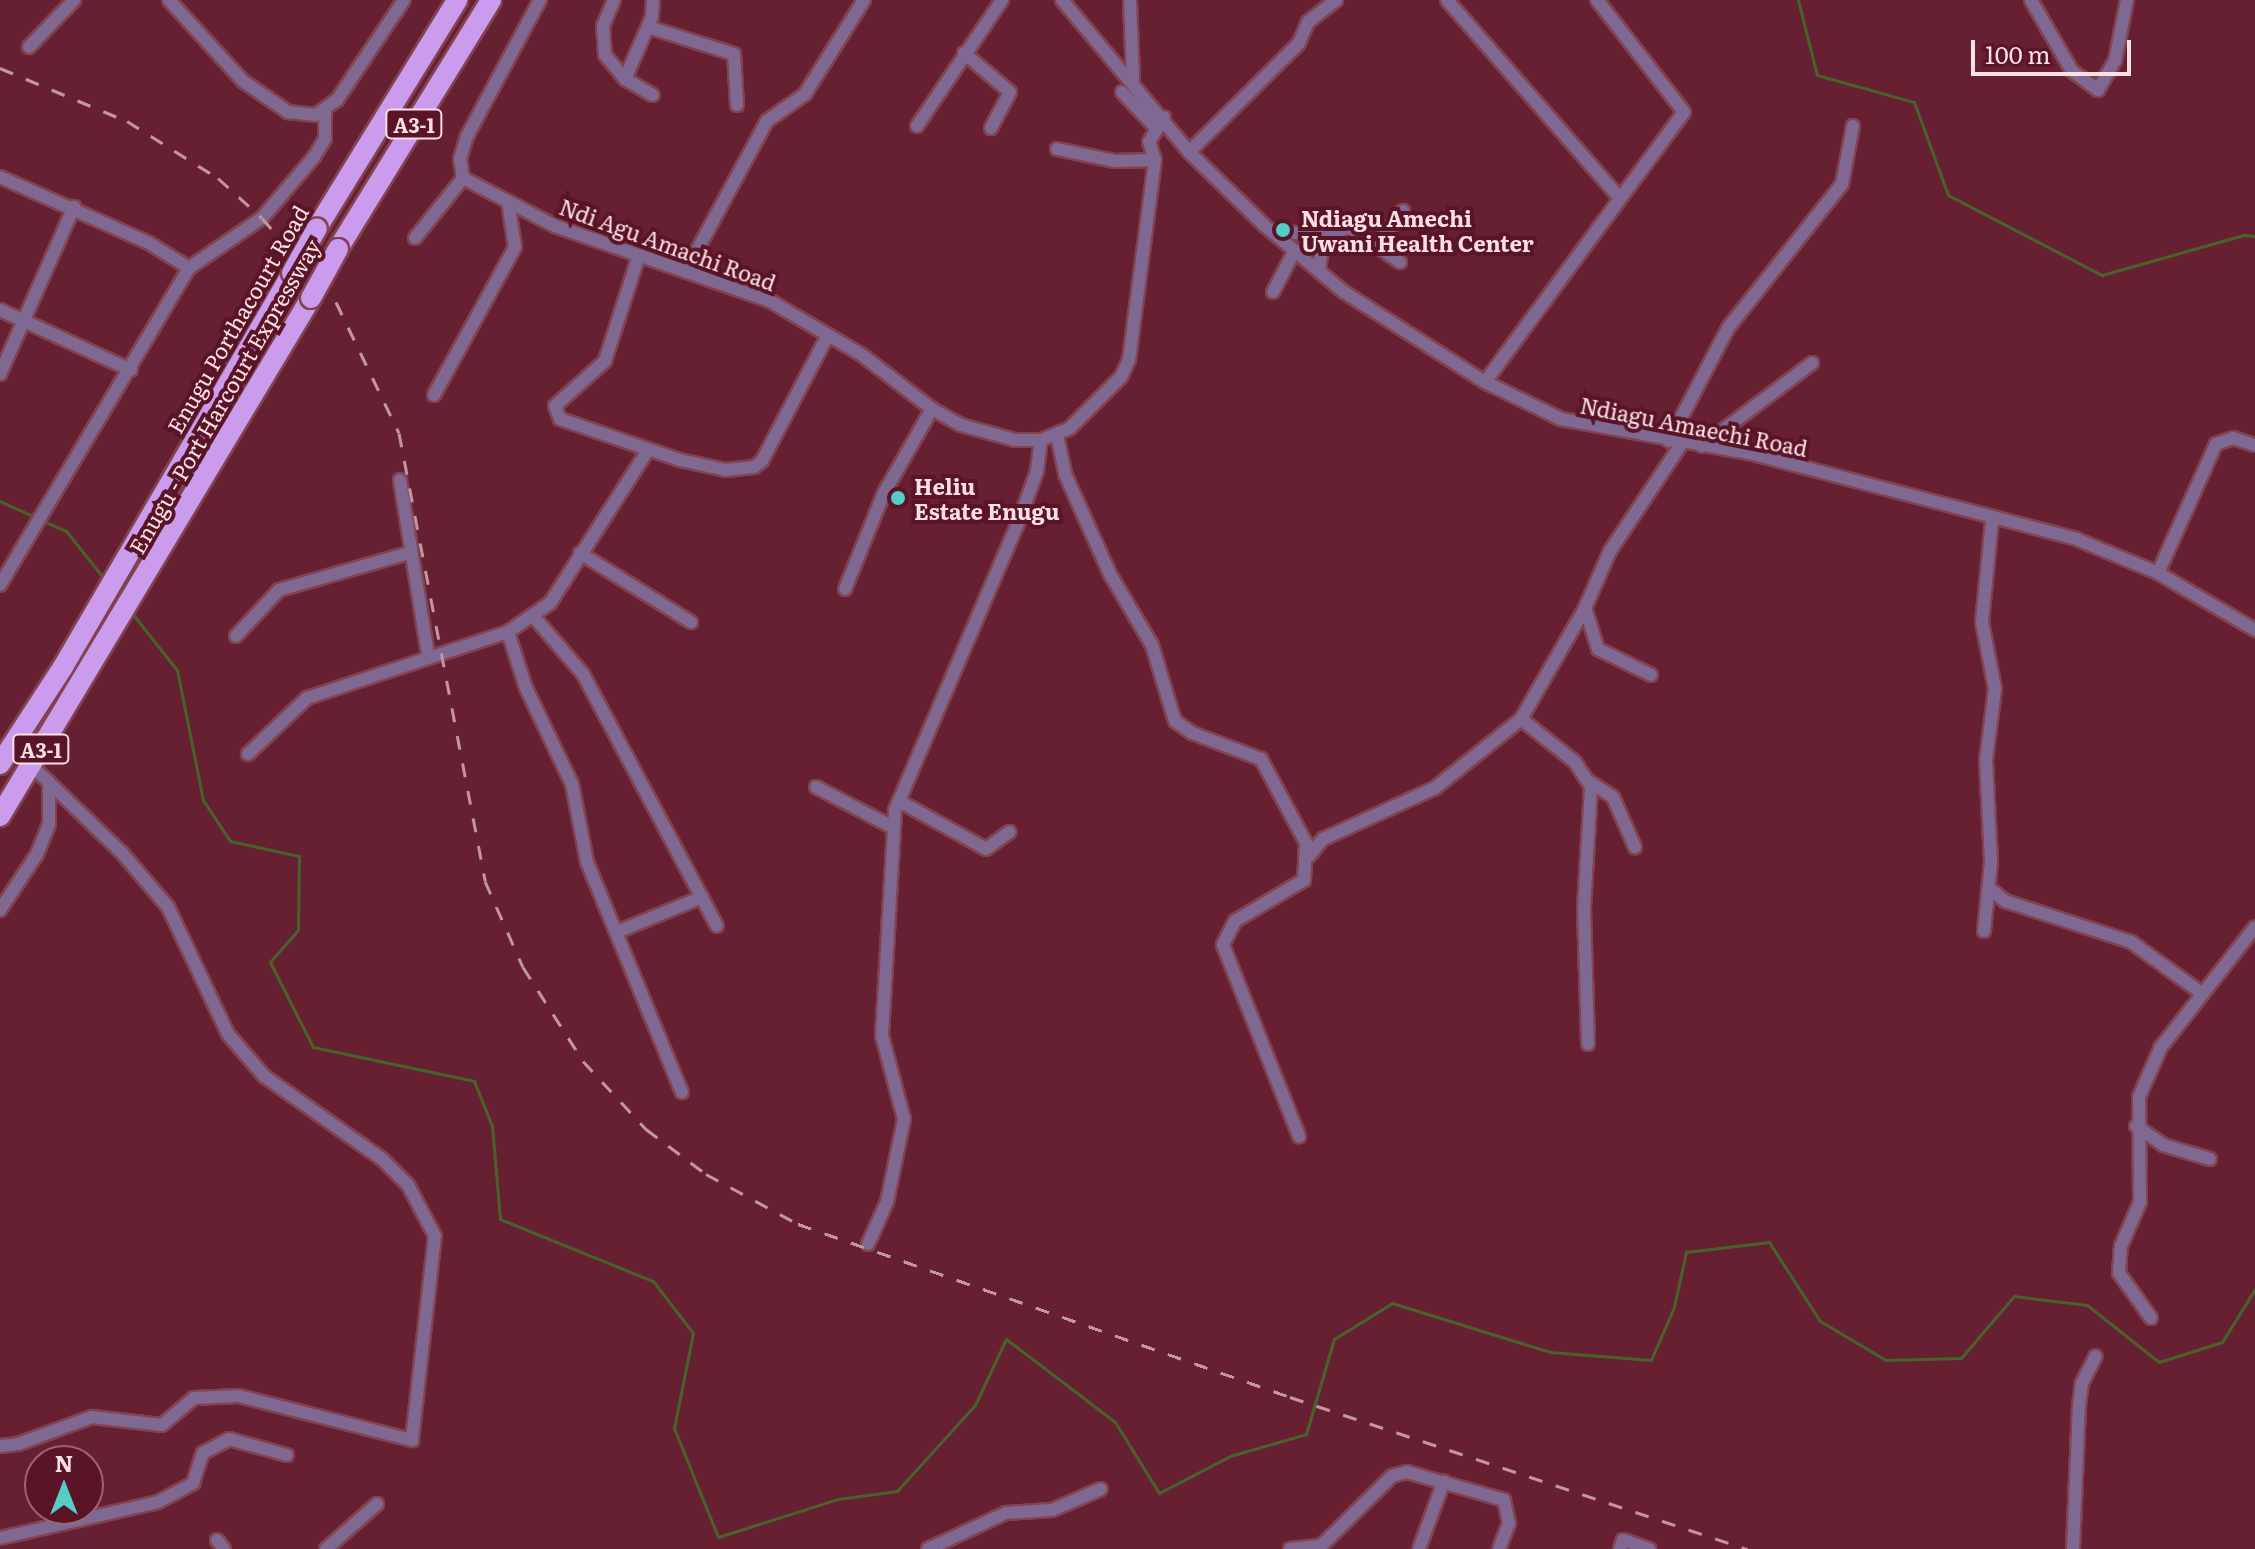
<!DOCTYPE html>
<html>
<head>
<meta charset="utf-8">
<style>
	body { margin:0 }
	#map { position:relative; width:2255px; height:1549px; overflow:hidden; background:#672031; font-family:Literata,serif }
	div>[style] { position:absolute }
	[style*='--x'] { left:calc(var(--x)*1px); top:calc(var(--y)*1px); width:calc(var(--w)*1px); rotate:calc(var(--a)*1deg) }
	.stream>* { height:3px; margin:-1.5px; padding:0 1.5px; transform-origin:1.5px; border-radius:1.5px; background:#486329 }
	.roads { filter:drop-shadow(2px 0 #824351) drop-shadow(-2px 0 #824351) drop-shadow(0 2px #824351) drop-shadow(0 -2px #824351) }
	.minor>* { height:12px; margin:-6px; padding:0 6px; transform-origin:6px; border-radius:6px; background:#7f6992 }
	.trunk>* { height:20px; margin:-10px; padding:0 10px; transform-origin:10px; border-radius:10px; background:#cb9cee }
	.rail>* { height:3px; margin-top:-1.5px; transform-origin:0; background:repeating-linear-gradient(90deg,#c397a0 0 14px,transparent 0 28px) }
	.bridges { filter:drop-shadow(2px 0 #824351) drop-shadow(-2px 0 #824351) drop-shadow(0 2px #824351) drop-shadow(0 -2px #824351) }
	.trunk-bridge>* { height:20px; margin:-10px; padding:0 10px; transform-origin:10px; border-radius:10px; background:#cb9cee }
	.dots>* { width:22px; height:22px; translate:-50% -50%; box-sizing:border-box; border:4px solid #5a1427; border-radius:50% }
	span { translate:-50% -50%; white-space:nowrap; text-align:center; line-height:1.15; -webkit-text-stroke:8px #5a1427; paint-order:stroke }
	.shield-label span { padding:2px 6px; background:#5a1427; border:2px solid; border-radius:6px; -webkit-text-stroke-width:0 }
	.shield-label { font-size:20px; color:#fbe0e3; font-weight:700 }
	.poi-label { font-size:22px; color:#fbe0e3; font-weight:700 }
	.left { translate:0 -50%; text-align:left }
	.street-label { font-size:22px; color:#fbe0e3 }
	.north { position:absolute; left:24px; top:1445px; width:80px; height:80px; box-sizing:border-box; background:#5a1427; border:2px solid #9a6672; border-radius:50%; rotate:0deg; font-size:22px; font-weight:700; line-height:32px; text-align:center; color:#fbe0e3 }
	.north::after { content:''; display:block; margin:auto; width:28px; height:36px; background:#55cdc6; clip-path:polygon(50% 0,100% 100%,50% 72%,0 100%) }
	.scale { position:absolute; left:1971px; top:40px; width:160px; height:36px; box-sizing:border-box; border:4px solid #fbe0e3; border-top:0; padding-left:10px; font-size:24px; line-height:28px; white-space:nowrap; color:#fbe0e3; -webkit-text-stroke:6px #5a1427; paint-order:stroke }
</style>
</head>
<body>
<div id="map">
	<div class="stream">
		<div style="--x:1798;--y:0;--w:77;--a:75.8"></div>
		<div style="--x:1817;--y:75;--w:101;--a:15.6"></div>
		<div style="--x:1914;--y:102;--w:99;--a:69.9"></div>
		<div style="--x:1948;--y:195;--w:174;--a:27.5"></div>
		<div style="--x:2102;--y:275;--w:147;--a:-15.8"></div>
		<div style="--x:2243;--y:235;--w:12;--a:5"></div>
		<div style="--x:0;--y:501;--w:41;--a:24.7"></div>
		<div style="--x:43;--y:521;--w:25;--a:23"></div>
		<div style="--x:66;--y:531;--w:64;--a:51.3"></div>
		<div style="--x:131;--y:612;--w:74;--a:51.6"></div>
		<div style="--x:177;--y:670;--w:133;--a:78.7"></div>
		<div style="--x:203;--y:800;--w:49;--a:56.6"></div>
		<div style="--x:230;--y:841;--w:71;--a:12.3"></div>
		<div style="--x:299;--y:856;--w:74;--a:90.8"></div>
		<div style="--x:298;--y:930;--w:43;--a:131.2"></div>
		<div style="--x:270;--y:962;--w:95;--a:63.2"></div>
		<div style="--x:313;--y:1047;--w:165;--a:11.9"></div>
		<div style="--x:474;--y:1081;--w:48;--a:68.2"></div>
		<div style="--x:492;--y:1126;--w:93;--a:85.1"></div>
		<div style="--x:500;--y:1219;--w:165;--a:22.1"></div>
		<div style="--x:653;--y:1281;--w:66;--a:52.4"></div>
		<div style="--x:693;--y:1333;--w:97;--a:101.3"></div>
		<div style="--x:674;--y:1428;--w:118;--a:68"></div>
		<div style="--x:718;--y:1537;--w:126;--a:-17.6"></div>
		<div style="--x:838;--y:1499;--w:60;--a:-7.7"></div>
		<div style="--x:897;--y:1491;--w:116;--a:-47.8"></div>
		<div style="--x:975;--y:1405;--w:73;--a:-64.8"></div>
		<div style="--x:1006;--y:1339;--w:137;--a:37.3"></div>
		<div style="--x:1115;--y:1422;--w:84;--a:58.2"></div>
		<div style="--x:1159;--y:1493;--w:80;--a:-27.5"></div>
		<div style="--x:1230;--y:1456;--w:79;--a:-16.1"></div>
		<div style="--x:1306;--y:1434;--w:99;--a:-73.6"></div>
		<div style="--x:1334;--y:1339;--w:68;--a:-31.8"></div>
		<div style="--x:1392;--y:1303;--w:165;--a:17.2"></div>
		<div style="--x:1550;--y:1352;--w:101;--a:4.5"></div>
		<div style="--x:1651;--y:1360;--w:58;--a:-66.5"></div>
		<div style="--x:1674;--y:1307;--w:56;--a:-77.7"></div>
		<div style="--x:1686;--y:1252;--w:84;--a:-6.9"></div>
		<div style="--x:1769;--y:1242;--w:94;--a:57.2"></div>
		<div style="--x:1820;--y:1321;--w:77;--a:30.6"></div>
		<div style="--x:1886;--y:1360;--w:75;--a:-1.5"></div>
		<div style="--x:1961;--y:1358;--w:82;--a:-49.5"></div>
		<div style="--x:2014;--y:1296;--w:74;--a:7"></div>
		<div style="--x:2087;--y:1305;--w:92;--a:38.4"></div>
		<div style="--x:2159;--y:1362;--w:66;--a:-17.6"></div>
		<div style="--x:2222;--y:1342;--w:62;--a:-58.1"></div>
	</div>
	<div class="roads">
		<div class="minor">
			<div style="--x:169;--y:0;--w:110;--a:47.6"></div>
			<div style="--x:243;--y:81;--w:55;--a:34.6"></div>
			<div style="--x:288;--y:112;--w:28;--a:6"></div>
			<div style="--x:316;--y:115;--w:26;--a:-36"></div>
			<div style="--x:337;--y:100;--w:120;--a:-56.2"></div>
			<div style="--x:540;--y:0;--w:154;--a:118.2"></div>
			<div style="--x:467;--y:136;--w:24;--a:107"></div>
			<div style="--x:460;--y:159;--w:19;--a:81"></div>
			<div style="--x:463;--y:178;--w:104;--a:27.6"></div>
			<div style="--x:555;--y:226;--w:228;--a:19.2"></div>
			<div style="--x:770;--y:301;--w:107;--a:30.4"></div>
			<div style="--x:862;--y:355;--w:88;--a:37.6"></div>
			<div style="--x:932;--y:409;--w:33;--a:29"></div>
			<div style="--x:961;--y:425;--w:56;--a:15.5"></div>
			<div style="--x:1015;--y:440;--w:26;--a:0"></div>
			<div style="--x:1041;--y:440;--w:31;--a:-22"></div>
			<div style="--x:1070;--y:428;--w:72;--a:-45"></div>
			<div style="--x:1121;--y:377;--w:19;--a:-65"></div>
			<div style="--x:1129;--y:360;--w:202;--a:-82.6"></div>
			<div style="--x:1155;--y:160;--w:19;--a:-108"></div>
			<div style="--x:1149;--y:142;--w:29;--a:-59"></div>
			<div style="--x:614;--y:0;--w:28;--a:113"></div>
			<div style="--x:603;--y:26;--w:29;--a:86"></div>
			<div style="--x:605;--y:55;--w:31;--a:50"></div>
			<div style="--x:625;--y:79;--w:32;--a:30"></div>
			<div style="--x:1062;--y:0;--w:198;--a:50.1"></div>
			<div style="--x:1189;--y:152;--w:106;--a:44.2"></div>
			<div style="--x:1265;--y:226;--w:103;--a:39.9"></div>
			<div style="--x:1344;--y:292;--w:167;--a:32.6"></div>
			<div style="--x:1485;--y:382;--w:85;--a:26"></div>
			<div style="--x:1561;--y:419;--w:195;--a:10.3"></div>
			<div style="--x:1753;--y:454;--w:334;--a:14.7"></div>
			<div style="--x:2076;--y:539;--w:89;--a:22.5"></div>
			<div style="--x:2158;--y:573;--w:113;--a:30.4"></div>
			<div style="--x:1130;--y:0;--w:79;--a:87.8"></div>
			<div style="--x:1447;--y:0;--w:262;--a:48.9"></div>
			<div style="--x:2031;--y:0;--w:82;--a:60"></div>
			<div style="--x:2072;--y:71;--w:32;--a:36"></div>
			<div style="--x:2098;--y:90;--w:34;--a:-60"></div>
			<div style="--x:2115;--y:61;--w:62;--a:-78.9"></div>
			<div style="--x:648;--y:27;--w:90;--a:17.4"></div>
			<div style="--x:734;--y:54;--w:51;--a:86.6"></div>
			<div style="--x:29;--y:47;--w:65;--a:-46.2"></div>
			<div style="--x:964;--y:53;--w:60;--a:40.3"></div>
			<div style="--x:1010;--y:92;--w:41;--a:117.8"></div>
			<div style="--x:625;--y:79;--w:68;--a:-66.5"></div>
			<div style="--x:652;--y:17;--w:17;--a:-87"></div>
			<div style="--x:1122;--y:92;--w:51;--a:46.6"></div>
			<div style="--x:917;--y:126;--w:152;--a:-56"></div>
			<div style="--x:1057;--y:149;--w:58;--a:11.9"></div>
			<div style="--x:1114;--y:161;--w:41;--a:-1.4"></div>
			<div style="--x:1189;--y:152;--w:155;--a:-44.7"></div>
			<div style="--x:1299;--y:43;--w:23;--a:-67"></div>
			<div style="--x:1308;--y:22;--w:36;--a:-38"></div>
			<div style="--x:0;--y:177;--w:163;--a:23.9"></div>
			<div style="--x:149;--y:243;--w:47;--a:32"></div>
			<div style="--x:189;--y:268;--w:88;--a:-34.4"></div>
			<div style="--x:262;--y:218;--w:80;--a:-49.6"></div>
			<div style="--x:314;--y:157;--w:21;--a:-59"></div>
			<div style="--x:325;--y:139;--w:27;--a:-90"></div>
			<div style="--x:1275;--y:230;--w:49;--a:8.3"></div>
			<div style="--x:1323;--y:237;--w:28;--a:-21"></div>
			<div style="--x:1349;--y:227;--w:62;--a:34.5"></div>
			<div style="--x:415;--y:238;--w:77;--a:-51.3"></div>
			<div style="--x:1377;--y:245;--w:43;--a:-52.6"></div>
			<div style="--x:638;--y:258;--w:108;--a:107.8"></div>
			<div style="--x:605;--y:361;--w:67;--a:138"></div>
			<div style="--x:555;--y:406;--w:14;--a:69"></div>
			<div style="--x:560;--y:419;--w:127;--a:18.9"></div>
			<div style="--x:680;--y:460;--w:47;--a:12.3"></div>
			<div style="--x:726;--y:470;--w:28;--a:-6"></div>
			<div style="--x:754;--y:467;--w:10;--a:-37"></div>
			<div style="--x:762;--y:461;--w:142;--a:-62.4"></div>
			<div style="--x:687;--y:269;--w:168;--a:-61.6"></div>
			<div style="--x:767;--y:121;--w:47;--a:-35.4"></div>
			<div style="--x:805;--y:94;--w:111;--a:-57.9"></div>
			<div style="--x:1319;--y:271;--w:34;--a:-83"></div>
			<div style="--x:1273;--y:292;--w:47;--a:-62.4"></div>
			<div style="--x:0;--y:310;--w:144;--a:24.6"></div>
			<div style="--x:0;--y:374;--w:183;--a:-66.1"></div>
			<div style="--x:1485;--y:382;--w:335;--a:-53.6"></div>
			<div style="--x:1684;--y:112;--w:142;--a:-127.8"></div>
			<div style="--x:434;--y:395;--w:169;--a:-61.3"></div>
			<div style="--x:515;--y:247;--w:46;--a:-98.8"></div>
			<div style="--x:1057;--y:435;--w:40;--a:78"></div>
			<div style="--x:1065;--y:474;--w:110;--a:65.8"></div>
			<div style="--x:1110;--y:574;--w:82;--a:59.4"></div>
			<div style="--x:1152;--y:645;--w:79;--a:73.2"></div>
			<div style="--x:1175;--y:721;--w:21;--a:35"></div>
			<div style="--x:1192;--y:733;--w:74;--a:20.6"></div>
			<div style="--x:1261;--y:759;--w:95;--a:61.8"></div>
			<div style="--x:1306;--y:843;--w:37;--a:93"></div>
			<div style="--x:1304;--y:880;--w:80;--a:149.3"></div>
			<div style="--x:1235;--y:921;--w:27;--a:117"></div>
			<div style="--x:1223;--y:945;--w:206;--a:68.3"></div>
			<div style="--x:1669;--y:441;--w:127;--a:-62.4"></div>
			<div style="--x:1728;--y:328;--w:184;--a:-51.6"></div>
			<div style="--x:1842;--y:184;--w:59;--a:-79.3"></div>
			<div style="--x:1702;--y:446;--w:138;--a:-37"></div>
			<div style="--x:648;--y:450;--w:182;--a:122.6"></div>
			<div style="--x:550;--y:603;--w:51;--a:145.4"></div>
			<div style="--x:508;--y:632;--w:59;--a:72.2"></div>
			<div style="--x:526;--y:688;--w:106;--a:64.4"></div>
			<div style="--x:572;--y:784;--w:79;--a:79.1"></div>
			<div style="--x:587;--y:862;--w:249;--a:67.6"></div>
			<div style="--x:400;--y:480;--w:177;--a:80.9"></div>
			<div style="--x:580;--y:553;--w:131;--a:31.9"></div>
			<div style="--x:2158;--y:573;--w:141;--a:-65.8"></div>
			<div style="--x:2216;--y:444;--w:18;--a:-19"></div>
			<div style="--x:2233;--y:438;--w:23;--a:18"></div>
			<div style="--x:0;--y:585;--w:369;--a:-59.2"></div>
			<div style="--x:845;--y:589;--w:104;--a:-67.9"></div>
			<div style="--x:884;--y:493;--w:97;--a:-60.3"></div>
			<div style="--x:1585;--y:608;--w:43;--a:72.4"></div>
			<div style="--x:1598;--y:649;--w:59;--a:26.1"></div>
			<div style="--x:534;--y:617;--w:75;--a:49.3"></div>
			<div style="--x:583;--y:674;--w:285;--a:62"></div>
			<div style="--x:236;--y:636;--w:63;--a:-46.9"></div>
			<div style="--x:279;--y:590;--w:135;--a:-15.9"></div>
			<div style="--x:1521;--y:719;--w:69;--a:38.5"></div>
			<div style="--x:1575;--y:762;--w:30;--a:57"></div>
			<div style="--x:1591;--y:787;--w:121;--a:93.3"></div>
			<div style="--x:1584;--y:908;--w:136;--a:88.3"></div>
			<div style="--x:248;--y:754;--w:81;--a:-43.5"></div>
			<div style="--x:307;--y:698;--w:212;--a:-18.2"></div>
			<div style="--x:1590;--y:782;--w:27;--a:33"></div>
			<div style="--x:1613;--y:797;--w:55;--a:66.3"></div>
			<div style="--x:816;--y:787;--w:88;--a:27.7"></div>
			<div style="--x:899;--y:801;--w:99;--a:28.9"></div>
			<div style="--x:986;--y:849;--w:29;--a:-36"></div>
			<div style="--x:1309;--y:856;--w:22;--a:-51"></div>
			<div style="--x:1323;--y:839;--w:123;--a:-24.5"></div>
			<div style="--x:1435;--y:788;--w:110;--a:-38.7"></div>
			<div style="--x:1521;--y:719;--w:128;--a:-60"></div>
			<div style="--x:1585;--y:608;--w:62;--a:-66.3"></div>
			<div style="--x:1610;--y:551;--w:130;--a:-56.3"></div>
			<div style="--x:1989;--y:888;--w:21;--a:39"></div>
			<div style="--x:2005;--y:901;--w:133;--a:18"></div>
			<div style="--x:2131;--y:942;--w:85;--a:35.9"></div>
			<div style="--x:0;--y:910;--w:67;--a:-56.5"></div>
			<div style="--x:37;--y:854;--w:32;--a:-68"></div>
			<div style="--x:49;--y:824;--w:42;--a:-90"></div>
			<div style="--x:1984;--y:931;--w:69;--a:-84.2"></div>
			<div style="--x:1991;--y:862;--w:102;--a:-92.8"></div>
			<div style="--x:1986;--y:760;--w:72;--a:-82.8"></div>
			<div style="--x:1995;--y:689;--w:68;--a:-101"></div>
			<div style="--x:1982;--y:622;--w:102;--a:-84.4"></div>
			<div style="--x:617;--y:932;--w:92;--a:-22.4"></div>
			<div style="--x:2136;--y:1126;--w:33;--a:35"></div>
			<div style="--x:2163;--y:1145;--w:49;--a:16.6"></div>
			<div style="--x:868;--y:1244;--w:46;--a:-65.7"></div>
			<div style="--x:887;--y:1202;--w:85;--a:-78.4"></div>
			<div style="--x:904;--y:1119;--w:86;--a:-104.8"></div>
			<div style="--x:882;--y:1036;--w:226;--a:-86.7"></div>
			<div style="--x:895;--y:810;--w:309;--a:-66.8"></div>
			<div style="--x:1017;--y:526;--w:59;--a:-70"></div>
			<div style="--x:1037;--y:471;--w:31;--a:-83"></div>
			<div style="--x:2151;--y:1318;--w:55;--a:-125.4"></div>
			<div style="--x:2119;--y:1273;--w:27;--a:-86"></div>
			<div style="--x:2121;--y:1246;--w:48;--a:-66.6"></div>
			<div style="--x:2140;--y:1202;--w:105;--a:-90.5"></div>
			<div style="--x:2139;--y:1097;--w:55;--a:-66.3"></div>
			<div style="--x:2161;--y:1047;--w:152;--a:-51.9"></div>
			<div style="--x:0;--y:1446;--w:18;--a:-6"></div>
			<div style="--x:18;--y:1444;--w:79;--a:-20"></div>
			<div style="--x:92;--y:1417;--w:70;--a:6.5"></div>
			<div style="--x:162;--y:1425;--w:42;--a:-40.2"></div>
			<div style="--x:194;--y:1398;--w:45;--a:-2.5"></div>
			<div style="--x:239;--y:1396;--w:179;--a:14.3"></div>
			<div style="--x:412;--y:1440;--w:205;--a:-83.6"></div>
			<div style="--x:435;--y:1236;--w:58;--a:-117.9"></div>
			<div style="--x:408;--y:1185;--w:37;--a:-135"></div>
			<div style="--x:382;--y:1159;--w:144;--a:-144.9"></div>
			<div style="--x:264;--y:1076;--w:55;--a:-130.6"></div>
			<div style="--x:228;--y:1034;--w:140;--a:-115.3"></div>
			<div style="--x:168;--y:907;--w:71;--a:-130.4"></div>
			<div style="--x:122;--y:853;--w:127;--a:-136"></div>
			<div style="--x:0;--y:1538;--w:162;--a:-12.8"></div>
			<div style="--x:158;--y:1502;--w:40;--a:-28"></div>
			<div style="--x:193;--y:1483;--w:32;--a:-72"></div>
			<div style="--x:203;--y:1453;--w:30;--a:-28"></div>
			<div style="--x:229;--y:1439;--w:60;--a:15.4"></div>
			<div style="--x:217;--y:1540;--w:11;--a:52"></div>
			<div style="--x:326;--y:1549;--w:68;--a:-41.4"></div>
			<div style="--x:928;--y:1549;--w:86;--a:-24.8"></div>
			<div style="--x:1006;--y:1513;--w:46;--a:-3.7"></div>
			<div style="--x:1052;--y:1510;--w:53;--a:-23.2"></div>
			<div style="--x:1290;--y:1549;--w:31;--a:-6"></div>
			<div style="--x:1321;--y:1546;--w:100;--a:-44.6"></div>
			<div style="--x:1392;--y:1476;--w:16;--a:-15"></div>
			<div style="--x:1407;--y:1472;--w:101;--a:16.1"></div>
			<div style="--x:1504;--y:1500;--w:24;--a:78"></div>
			<div style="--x:1509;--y:1523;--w:28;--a:111"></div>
			<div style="--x:1419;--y:1549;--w:72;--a:-69.8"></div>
			<div style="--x:1620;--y:1549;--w:9;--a:-72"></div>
			<div style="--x:1623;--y:1540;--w:28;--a:19"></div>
			<div style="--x:2073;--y:1549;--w:143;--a:-87.6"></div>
			<div style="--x:2079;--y:1406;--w:23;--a:-83"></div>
			<div style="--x:2082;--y:1383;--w:30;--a:-63"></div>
		</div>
		<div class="trunk">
			<div style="--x:317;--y:228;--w:268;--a:-58.4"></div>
			<div style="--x:338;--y:249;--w:292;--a:-58.4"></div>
			<div style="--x:0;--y:764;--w:116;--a:-57"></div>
			<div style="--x:63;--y:667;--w:456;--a:-59.8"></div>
			<div style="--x:0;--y:816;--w:604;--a:-59.02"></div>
		</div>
	</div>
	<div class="rail">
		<div style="--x:0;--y:68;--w:138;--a:22.7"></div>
		<div style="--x:127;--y:121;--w:107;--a:32.1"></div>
		<div style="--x:218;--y:178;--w:59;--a:42.3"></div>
		<div style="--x:262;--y:218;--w:112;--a:48.6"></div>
		<div style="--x:336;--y:302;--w:145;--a:64.3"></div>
		<div style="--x:399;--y:433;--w:456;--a:79.1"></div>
		<div style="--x:485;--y:881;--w:94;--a:66.2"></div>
		<div style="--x:523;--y:967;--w:112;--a:57.4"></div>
		<div style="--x:583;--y:1061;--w:93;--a:47.2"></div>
		<div style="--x:646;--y:1129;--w:75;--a:36.9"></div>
		<div style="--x:706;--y:1174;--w:105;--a:28.5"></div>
		<div style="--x:798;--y:1224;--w:522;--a:19.37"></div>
		<div style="--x:1290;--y:1397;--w:482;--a:18.4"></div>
	</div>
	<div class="bridges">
		<div class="trunk-bridge">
			<div style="--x:292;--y:273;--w:51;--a:-60.9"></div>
			<div style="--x:311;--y:298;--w:56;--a:-61.1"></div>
		</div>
	</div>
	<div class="dots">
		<div style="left:1283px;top:230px;background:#55cdc6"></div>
		<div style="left:898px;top:498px;background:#55cdc6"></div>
	</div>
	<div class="shield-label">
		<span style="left:414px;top:124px">A3-1</span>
		<span style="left:41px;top:749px">A3-1</span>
	</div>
	<div class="poi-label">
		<span class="left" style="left:1301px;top:230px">Ndiagu Amechi<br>Uwani Health Center</span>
		<span class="left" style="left:914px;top:498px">Heliu<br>Estate Enugu</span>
	</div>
	<div class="street-label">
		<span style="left:668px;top:244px;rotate:20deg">Ndi Agu Amachi Road</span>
		<span style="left:237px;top:319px;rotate:-60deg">Enugu Porthacourt Road</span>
		<span style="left:224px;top:396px;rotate:-60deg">Enugu - Port Harcourt Expressway</span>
		<span style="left:1694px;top:426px;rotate:11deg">Ndiagu Amaechi Road</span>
	</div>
	<div class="north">N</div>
	<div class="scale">100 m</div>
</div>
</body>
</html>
